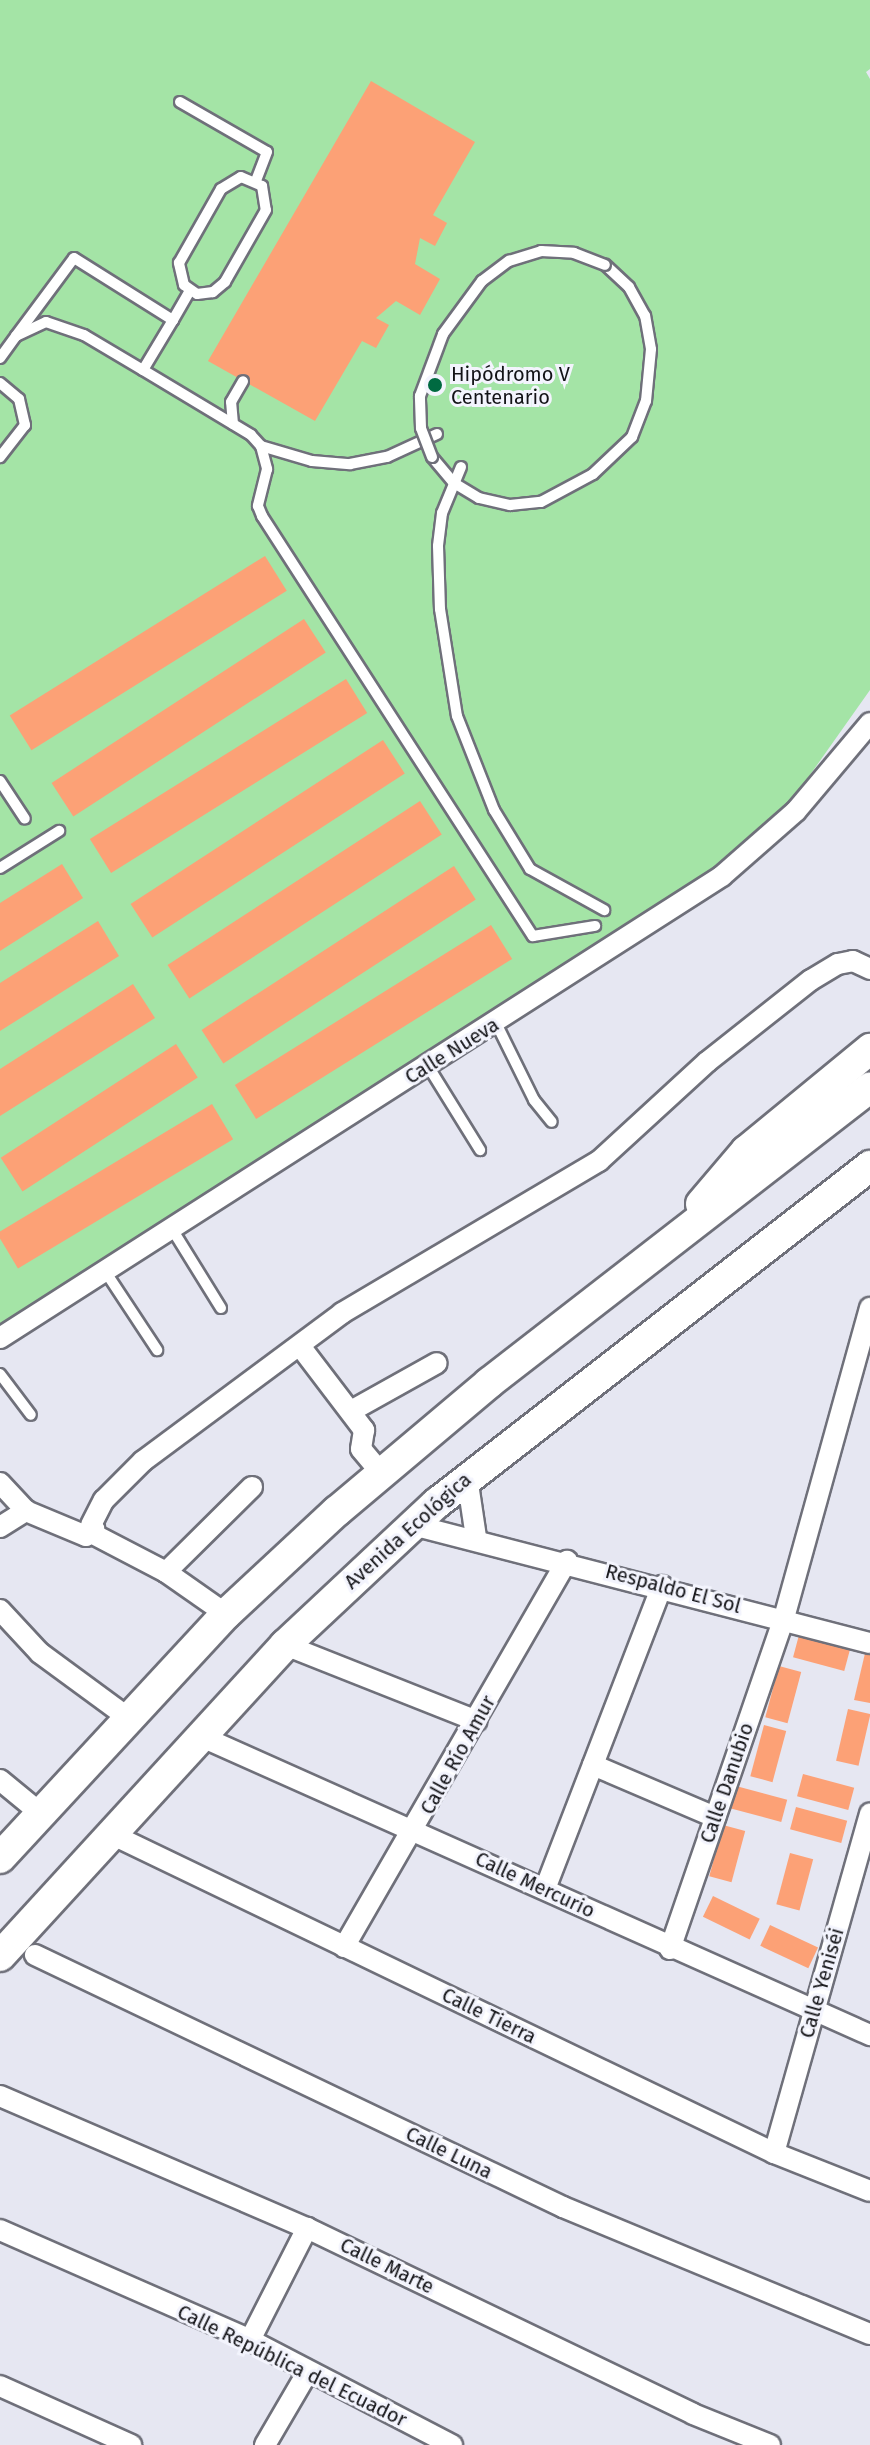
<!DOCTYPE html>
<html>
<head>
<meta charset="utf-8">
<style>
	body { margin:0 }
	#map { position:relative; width:870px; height:2445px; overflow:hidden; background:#e6e7f2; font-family:"Fira Sans",sans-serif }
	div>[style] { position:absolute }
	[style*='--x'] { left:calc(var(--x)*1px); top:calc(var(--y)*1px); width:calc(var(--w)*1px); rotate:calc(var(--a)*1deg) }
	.green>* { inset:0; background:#a4e4a6 }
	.building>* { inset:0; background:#fca176; transform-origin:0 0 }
	.roads { filter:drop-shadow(2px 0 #6f707a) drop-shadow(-2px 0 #6f707a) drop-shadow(0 2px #6f707a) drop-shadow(0 -2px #6f707a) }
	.lane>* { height:10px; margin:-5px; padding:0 5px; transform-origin:5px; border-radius:5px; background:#fff }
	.street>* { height:20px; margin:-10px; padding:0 10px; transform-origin:10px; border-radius:10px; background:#fff }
	.primary>* { height:30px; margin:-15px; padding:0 15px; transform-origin:15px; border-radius:15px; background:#fff }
	.bridges { filter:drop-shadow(2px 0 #6f707a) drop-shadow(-2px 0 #6f707a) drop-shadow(0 2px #6f707a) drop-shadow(0 -2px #6f707a) }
	.lane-bridge>* { height:10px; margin:-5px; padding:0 5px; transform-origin:5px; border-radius:5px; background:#fff }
	.dots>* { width:22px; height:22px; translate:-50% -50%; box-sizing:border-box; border:4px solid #f3f4fd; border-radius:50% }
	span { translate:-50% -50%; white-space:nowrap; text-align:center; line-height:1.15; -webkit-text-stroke:6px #f3f4fd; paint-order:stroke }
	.poi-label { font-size:20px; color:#131317 }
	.left { translate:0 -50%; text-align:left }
	.street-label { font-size:20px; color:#131317 }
</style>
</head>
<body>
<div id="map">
	<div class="green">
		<div style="clip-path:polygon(0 0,870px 0,870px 69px,866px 72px,870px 79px,870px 690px,800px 789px,739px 853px,0 1332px)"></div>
	</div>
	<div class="building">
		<div style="clip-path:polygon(371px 81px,475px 142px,433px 215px,447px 223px,435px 246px,420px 238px,415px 264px,440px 279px,420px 315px,396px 301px,376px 318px,389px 325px,376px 348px,362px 341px,315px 421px,208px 361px)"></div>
		<div style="left:265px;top:556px;width:41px;height:301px;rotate:58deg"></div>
		<div style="left:304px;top:619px;width:40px;height:301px;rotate:57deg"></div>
		<div style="left:346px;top:679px;width:40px;height:302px;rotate:58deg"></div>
		<div style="left:383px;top:740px;width:40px;height:301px;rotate:57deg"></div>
		<div style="left:420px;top:801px;width:40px;height:301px;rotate:57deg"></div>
		<div style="clip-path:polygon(62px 864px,83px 898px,0 951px,0 903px)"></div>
		<div style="left:454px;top:866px;width:40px;height:301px;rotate:57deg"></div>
		<div style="clip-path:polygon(98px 921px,119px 956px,0 1031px,0 983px)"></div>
		<div style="left:491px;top:925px;width:40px;height:302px;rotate:58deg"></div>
		<div style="clip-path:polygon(133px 984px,155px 1018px,0 1116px,0 1069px)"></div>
		<div style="left:176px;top:1044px;width:40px;height:209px;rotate:57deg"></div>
		<div style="left:212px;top:1104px;width:41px;height:251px;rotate:59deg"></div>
		<div style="left:799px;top:1635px;width:53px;height:23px;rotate:15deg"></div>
		<div style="clip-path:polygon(866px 1649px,870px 1649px,870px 1703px,854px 1700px)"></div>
		<div style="left:779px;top:1666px;width:23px;height:53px;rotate:15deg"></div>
		<div style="left:848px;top:1709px;width:23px;height:53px;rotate:13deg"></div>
		<div style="left:764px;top:1725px;width:23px;height:53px;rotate:15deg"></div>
		<div style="left:803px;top:1774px;width:53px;height:23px;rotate:15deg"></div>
		<div style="left:736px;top:1786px;width:53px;height:23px;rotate:15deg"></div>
		<div style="left:796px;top:1807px;width:53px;height:23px;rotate:15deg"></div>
		<div style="left:723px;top:1825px;width:23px;height:53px;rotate:15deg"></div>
		<div style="left:790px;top:1853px;width:24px;height:53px;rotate:15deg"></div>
		<div style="left:713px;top:1896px;width:52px;height:23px;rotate:26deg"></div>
		<div style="left:770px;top:1925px;width:53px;height:23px;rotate:25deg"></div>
	</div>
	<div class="roads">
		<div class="lane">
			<div style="--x:180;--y:102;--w:100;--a:29.9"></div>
			<div style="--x:267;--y:152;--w:30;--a:111"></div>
			<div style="--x:241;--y:177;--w:23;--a:23"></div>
			<div style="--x:262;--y:186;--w:24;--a:81"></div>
			<div style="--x:266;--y:210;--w:83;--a:119.7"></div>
			<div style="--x:225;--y:282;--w:16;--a:140"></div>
			<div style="--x:213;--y:292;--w:16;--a:173"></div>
			<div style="--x:197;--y:294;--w:16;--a:-145"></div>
			<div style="--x:184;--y:285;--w:23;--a:-103"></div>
			<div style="--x:179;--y:263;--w:85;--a:-60.4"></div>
			<div style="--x:221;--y:189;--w:23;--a:-31"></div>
			<div style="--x:173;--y:320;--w:58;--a:121"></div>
			<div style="--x:143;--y:370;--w:126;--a:31"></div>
			<div style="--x:251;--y:435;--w:15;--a:48"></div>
			<div style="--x:261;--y:446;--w:24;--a:75"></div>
			<div style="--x:267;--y:469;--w:38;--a:104"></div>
			<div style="--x:258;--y:506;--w:11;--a:68"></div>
			<div style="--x:262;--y:516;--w:500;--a:57.2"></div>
			<div style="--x:533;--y:936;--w:63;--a:-9.2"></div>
			<div style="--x:16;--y:336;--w:97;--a:-53.4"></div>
			<div style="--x:74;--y:258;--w:117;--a:32.1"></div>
			<div style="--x:173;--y:320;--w:34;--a:-60"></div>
			<div style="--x:0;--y:358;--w:27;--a:-54"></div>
			<div style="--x:16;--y:336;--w:33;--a:-25"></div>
			<div style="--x:46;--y:322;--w:40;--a:18.9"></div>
			<div style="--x:84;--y:335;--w:69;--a:30.7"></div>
			<div style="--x:0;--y:383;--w:25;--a:40"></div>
			<div style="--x:19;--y:399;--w:27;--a:77"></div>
			<div style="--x:25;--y:425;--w:41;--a:128"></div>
			<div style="--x:233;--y:424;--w:22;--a:-95"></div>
			<div style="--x:231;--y:402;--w:24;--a:-60"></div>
			<div style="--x:261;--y:446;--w:53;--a:16.4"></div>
			<div style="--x:312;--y:461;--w:38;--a:5"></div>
			<div style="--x:350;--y:464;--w:38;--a:-11"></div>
			<div style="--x:387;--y:457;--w:55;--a:-24.7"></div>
			<div style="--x:432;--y:457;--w:34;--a:50"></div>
			<div style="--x:454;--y:483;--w:29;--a:31"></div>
			<div style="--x:479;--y:498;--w:32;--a:13"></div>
			<div style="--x:510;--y:505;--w:31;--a:-6"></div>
			<div style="--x:541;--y:502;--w:59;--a:-28.3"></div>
			<div style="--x:593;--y:474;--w:54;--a:-43.5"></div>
			<div style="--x:632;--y:437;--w:39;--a:-69"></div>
			<div style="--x:646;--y:401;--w:52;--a:-84.5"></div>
			<div style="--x:651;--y:349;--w:34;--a:-100"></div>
			<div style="--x:645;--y:316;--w:33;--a:-119"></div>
			<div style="--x:629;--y:287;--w:33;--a:-137"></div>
			<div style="--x:461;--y:467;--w:50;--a:112.4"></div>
			<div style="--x:442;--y:513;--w:33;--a:97"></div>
			<div style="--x:438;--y:546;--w:63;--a:88.2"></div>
			<div style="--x:440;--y:609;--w:108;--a:81"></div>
			<div style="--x:457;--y:716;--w:101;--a:68.5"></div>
			<div style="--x:494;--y:810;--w:69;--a:58.6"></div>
			<div style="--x:530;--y:869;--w:85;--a:29"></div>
			<div style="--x:0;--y:781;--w:45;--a:56.7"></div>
			<div style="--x:0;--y:868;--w:70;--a:-32.1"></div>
			<div style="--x:496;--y:1023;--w:86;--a:63.7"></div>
			<div style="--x:534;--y:1100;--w:28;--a:51"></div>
			<div style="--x:428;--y:1066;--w:99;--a:58.2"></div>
			<div style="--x:172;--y:1229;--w:93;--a:58.2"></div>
			<div style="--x:105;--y:1271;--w:95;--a:56.6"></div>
			<div style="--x:0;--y:1374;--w:51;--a:52.9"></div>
		</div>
		<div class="street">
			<div style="--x:0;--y:1338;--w:857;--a:-32.61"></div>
			<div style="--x:722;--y:876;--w:98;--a:-41.3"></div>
			<div style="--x:796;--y:811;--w:115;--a:-49.9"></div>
			<div style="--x:300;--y:1346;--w:106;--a:52.7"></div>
			<div style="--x:364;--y:1430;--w:19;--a:99"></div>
			<div style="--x:361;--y:1449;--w:31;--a:50"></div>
			<div style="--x:351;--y:1411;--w:98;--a:-29.2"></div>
			<div style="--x:467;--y:1477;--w:61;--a:81.5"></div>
			<div style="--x:0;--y:1483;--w:38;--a:47"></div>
			<div style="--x:91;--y:1525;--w:28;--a:-63"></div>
			<div style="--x:104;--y:1500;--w:55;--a:-45"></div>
			<div style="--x:143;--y:1461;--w:248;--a:-36.6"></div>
			<div style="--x:342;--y:1313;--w:299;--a:-30.6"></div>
			<div style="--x:599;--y:1161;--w:147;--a:-42.5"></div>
			<div style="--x:707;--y:1062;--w:132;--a:-38.3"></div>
			<div style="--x:811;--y:980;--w:31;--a:-31"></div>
			<div style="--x:838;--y:964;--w:15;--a:-11"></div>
			<div style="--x:853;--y:961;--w:19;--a:25"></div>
			<div style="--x:413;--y:1525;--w:472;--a:14.5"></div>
			<div style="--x:0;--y:1527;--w:31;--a:-32"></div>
			<div style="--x:26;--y:1511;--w:65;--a:22.6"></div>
			<div style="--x:86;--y:1536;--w:11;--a:-41"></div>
			<div style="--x:93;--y:1534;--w:82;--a:27.5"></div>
			<div style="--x:166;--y:1572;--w:73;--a:35"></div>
			<div style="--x:166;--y:1572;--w:121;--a:-44.7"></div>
			<div style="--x:0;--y:1610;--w:59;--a:47.1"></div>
			<div style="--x:40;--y:1653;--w:112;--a:36.3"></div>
			<div style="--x:285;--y:1645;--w:206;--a:21.6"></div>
			<div style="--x:200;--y:1736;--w:734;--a:24.05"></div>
			<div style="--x:593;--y:1765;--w:133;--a:23.1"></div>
			<div style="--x:0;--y:1780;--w:52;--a:39.5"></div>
			<div style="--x:111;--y:1834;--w:736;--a:25.69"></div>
			<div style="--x:774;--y:2153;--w:103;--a:21.6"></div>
			<div style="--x:545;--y:1889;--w:325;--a:-68.9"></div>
			<div style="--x:344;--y:1947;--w:446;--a:-60"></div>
			<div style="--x:670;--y:1949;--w:350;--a:-71"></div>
			<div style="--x:784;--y:1618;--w:322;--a:-74.5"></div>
			<div style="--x:35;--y:1955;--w:585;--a:25.51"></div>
			<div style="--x:563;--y:2207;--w:332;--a:22.5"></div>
			<div style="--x:0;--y:2096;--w:334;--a:23.3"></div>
			<div style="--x:307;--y:2228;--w:428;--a:25.7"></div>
			<div style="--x:693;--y:2414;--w:83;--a:21.9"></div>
			<div style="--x:774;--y:2153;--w:353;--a:-74.2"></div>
			<div style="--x:0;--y:2230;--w:273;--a:23.7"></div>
			<div style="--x:250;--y:2340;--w:228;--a:27.5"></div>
			<div style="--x:250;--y:2340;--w:126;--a:-63"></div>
			<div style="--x:0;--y:2386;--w:144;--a:24.2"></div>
			<div style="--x:265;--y:2445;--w:83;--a:-59.7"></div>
		</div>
		<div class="primary">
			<div style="--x:701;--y:1204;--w:70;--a:-49.7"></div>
			<div style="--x:746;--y:1151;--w:161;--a:-39.4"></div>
			<div style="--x:0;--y:1858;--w:333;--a:-47.2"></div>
			<div style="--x:226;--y:1614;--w:151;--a:-42.9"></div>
			<div style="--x:337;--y:1511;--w:199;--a:-40.1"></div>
			<div style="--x:489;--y:1383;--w:482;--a:-37.8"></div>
			<div style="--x:0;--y:1956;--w:422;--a:-47.5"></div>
			<div style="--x:285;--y:1645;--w:208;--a:-43.1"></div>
			<div style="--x:437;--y:1503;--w:549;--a:-37.89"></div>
		</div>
	</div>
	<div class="bridges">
		<div class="lane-bridge">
			<div style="--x:432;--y:457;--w:31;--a:-111"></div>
			<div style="--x:421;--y:428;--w:32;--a:-92"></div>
			<div style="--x:420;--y:396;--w:66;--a:-69.6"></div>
			<div style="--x:443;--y:334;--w:66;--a:-53.7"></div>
			<div style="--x:482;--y:281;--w:34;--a:-37"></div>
			<div style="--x:509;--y:261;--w:34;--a:-17"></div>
			<div style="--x:541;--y:251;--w:33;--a:3"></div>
			<div style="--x:574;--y:253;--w:33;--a:21"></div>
		</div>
	</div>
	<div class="dots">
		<div style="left:435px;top:385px;background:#006a41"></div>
	</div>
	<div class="poi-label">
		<span class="left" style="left:451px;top:386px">Hipódromo V<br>Centenario</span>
	</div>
	<div class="street-label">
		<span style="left:452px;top:1051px;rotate:-32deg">Calle Nueva</span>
		<span style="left:408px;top:1531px;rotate:-42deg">Avenida Ecológica</span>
		<span style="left:673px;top:1589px;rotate:15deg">Respaldo El Sol</span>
		<span style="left:458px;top:1755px;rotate:-61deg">Calle Río Amur</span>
		<span style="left:727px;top:1783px;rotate:-71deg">Calle Danubio</span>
		<span style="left:535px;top:1885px;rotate:25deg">Calle Mercurio</span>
		<span style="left:822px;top:1983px;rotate:-74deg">Calle Yeniséi</span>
		<span style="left:489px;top:2016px;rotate:26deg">Calle Tierra</span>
		<span style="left:449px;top:2153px;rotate:26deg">Calle Luna</span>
		<span style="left:387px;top:2266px;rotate:26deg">Calle Marte</span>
		<span style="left:292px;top:2366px;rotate:26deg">Calle República del Ecuador</span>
	</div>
</div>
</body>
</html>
